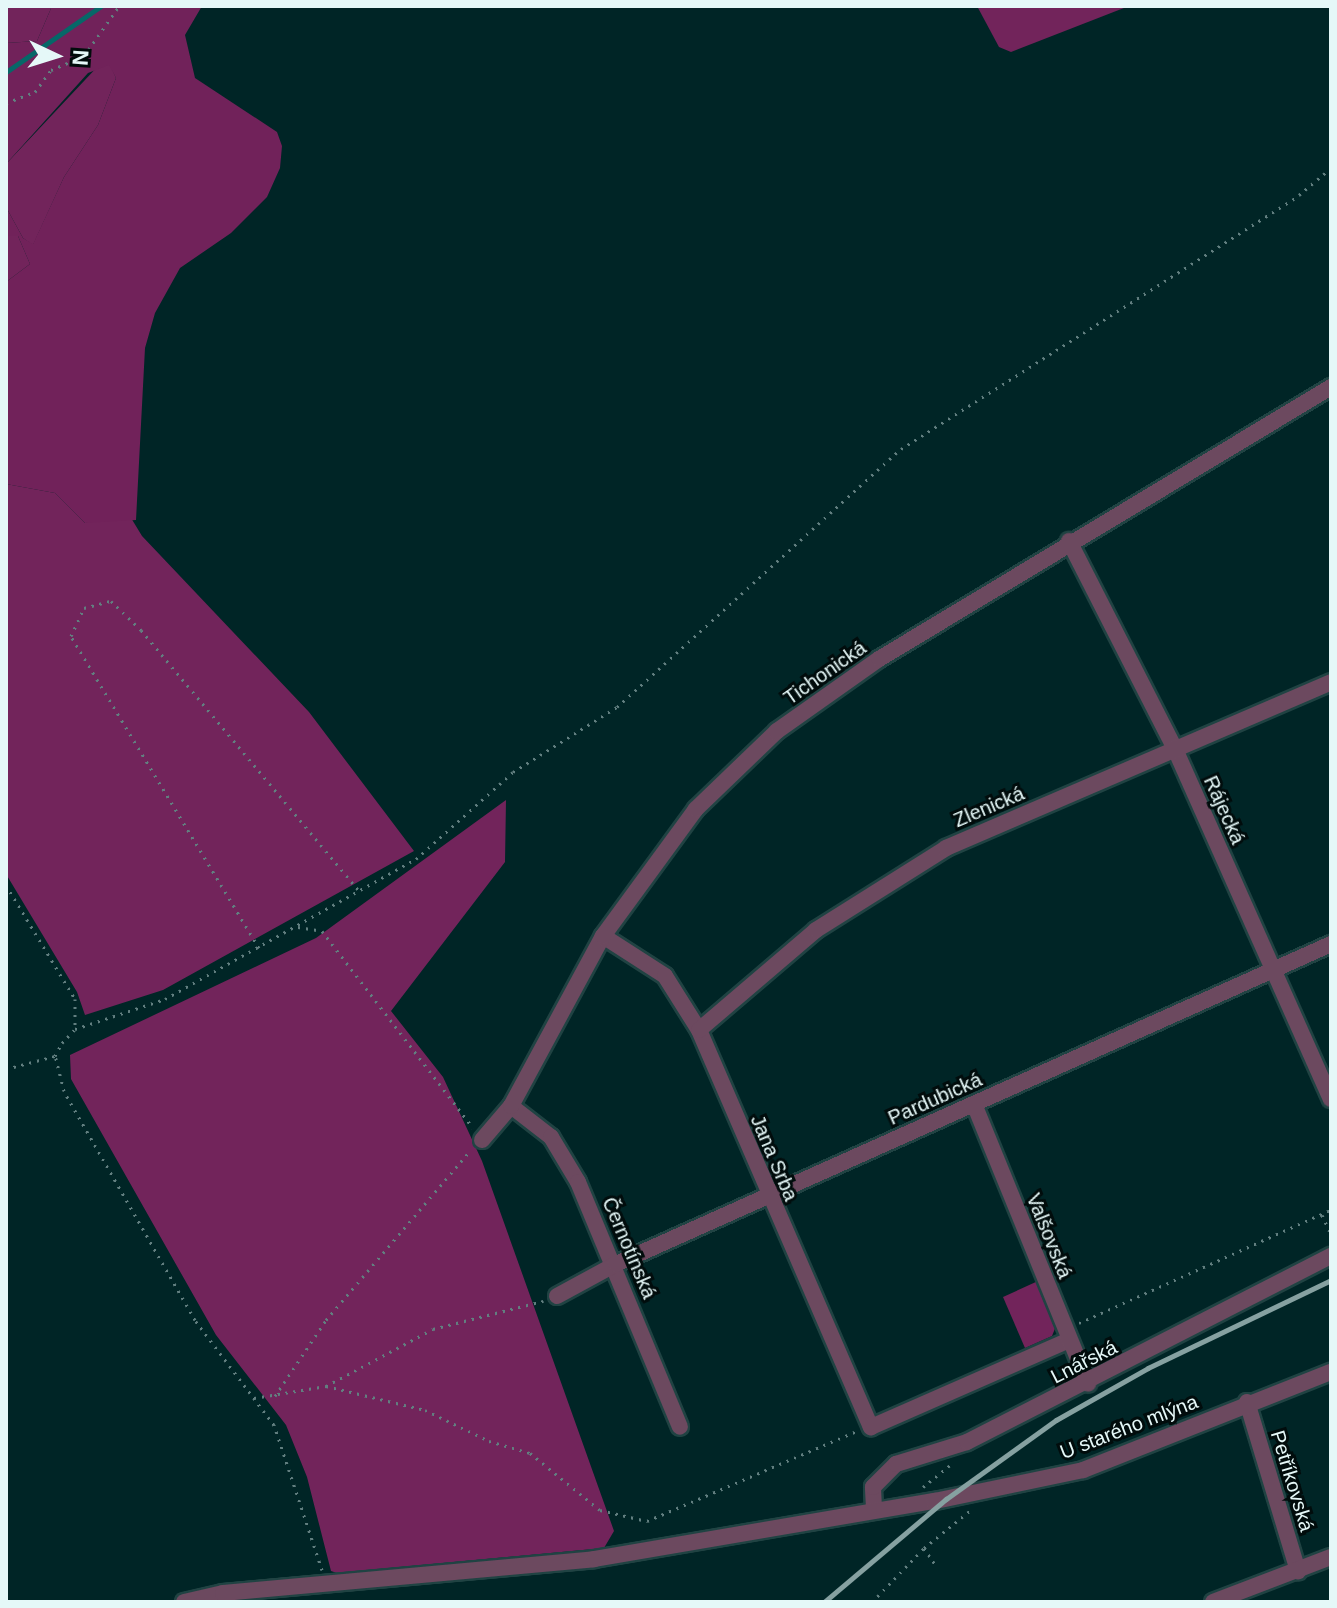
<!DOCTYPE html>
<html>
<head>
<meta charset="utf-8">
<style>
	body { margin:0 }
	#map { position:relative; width:1337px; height:1608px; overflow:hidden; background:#002526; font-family:Arial,sans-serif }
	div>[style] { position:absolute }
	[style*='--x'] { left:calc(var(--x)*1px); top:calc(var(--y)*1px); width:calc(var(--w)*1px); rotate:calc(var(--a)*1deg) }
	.green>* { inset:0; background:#72245b }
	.forest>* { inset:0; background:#71225a }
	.stream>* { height:5px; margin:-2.5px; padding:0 2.5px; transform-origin:2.5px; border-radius:2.5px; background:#066768 }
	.path>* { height:3px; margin-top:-1.5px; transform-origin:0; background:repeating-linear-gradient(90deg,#627f80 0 2px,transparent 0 8px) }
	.roads { filter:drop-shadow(2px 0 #204343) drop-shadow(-2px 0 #204343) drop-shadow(0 2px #204343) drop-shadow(0 -2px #204343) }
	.minor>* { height:16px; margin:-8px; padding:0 8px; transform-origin:8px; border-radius:8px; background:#6c495f }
	.rail>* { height:5px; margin:-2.5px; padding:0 2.5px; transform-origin:2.5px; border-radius:2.5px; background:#86a1a1 }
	span { translate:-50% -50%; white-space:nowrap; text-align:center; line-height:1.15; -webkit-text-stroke:6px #010c0c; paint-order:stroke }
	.street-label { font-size:20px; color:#e5f8f8 }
	.frame { position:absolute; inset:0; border:8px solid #e5f8f8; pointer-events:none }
	.north { position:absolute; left:16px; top:16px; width:80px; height:80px; -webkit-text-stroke:6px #010c0c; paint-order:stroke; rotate:94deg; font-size:22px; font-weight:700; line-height:32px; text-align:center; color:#e5f8f8 }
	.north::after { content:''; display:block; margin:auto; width:28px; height:36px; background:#e5f8f8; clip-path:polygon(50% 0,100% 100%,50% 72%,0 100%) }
</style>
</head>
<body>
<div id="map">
	<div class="green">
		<div style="clip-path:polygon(6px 6px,52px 6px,37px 41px,6px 43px)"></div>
		<div style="clip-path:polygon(977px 6px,1129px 6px,1011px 52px,999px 47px)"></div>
		<div style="clip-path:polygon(100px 64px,110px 65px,116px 78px,98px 125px,64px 177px,33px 245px,23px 238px,6px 207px,6px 164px)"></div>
		<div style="clip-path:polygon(6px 236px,18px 236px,30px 264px,6px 282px)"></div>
		<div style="clip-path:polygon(6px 484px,55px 493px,85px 523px,125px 508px,142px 536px,309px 712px,414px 851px,163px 990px,85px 1015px,77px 992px,6px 874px)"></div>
		<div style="clip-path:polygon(506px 800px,505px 862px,391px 1011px,443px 1077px,482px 1161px,614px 1531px,604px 1548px,337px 1573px,331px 1571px,307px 1477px,286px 1425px,216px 1335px,71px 1079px,70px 1055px,316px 938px)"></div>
		<div style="clip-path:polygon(1038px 1281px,1056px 1326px,1052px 1336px,1025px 1348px,1003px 1297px)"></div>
	</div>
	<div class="forest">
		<div style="clip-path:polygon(52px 6px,202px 6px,185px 35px,195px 78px,277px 132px,282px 146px,280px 168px,267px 197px,231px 233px,180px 268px,155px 313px,145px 348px,136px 520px,85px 523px,55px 493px,6px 484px,6px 282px,30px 264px,18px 236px,6px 236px,6px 207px,23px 238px,33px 244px,64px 177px,98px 125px,116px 78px,109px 65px,88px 73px,6px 164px,6px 43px,37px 41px)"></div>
	</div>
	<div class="stream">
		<div style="--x:6;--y:72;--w:116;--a:-34.8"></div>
	</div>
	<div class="path">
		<div style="--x:6;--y:103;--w:31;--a:-21"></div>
		<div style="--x:35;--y:92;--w:27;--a:-54"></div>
		<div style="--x:51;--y:70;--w:36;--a:-23"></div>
		<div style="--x:84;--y:56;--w:61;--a:-55"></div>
		<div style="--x:6;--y:885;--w:133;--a:58.8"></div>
		<div style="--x:75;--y:999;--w:30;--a:90"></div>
		<div style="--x:298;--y:927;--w:24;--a:9"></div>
		<div style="--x:322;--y:931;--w:248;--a:52.5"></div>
		<div style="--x:259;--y:948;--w:364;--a:-121.1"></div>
		<div style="--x:71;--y:636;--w:31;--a:-65"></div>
		<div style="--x:84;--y:608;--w:28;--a:-15"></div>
		<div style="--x:111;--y:601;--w:42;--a:44"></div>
		<div style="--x:141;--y:630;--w:341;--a:50.1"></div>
		<div style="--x:6;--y:1069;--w:51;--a:-14.9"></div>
		<div style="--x:1322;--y:1215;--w:21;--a:65"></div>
		<div style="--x:1079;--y:1323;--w:276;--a:-24.2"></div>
		<div style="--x:326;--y:1386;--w:102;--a:13.6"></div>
		<div style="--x:425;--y:1410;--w:71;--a:25.8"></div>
		<div style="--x:489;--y:1441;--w:43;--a:16.3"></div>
		<div style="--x:530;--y:1453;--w:90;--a:39.2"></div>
		<div style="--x:600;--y:1510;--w:48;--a:13.2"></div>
		<div style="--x:647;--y:1521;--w:228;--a:-23.2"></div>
		<div style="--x:275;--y:1396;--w:92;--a:-56.1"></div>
		<div style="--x:326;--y:1320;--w:222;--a:-49.6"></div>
		<div style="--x:254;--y:1398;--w:73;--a:-9.5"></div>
		<div style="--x:326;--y:1386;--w:121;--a:-28"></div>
		<div style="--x:433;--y:1329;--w:114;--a:-14.3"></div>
		<div style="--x:923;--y:1487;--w:36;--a:-39"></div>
		<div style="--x:924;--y:1548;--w:22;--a:56"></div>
		<div style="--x:322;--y:1570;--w:153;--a:-108.3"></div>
		<div style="--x:274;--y:1425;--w:131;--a:-127"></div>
		<div style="--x:195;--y:1320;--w:264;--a:-119.8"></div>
		<div style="--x:64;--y:1091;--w:36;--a:-104"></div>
		<div style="--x:55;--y:1056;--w:15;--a:-62"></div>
		<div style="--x:62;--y:1043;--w:19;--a:-47"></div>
		<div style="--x:75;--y:1029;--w:95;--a:-18.4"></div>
		<div style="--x:165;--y:999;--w:287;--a:-29.2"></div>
		<div style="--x:416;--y:859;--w:130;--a:-41.9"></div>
		<div style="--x:513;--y:772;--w:123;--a:-32"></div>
		<div style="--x:617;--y:707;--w:384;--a:-42.3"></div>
		<div style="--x:901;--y:449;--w:472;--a:-32.5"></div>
		<div style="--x:1299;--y:195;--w:42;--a:-40.2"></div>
		<div style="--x:872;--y:1602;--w:75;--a:-46.1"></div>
		<div style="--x:924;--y:1548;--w:62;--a:-39.1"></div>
	</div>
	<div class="roads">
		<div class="minor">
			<div style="--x:1069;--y:541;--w:233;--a:63"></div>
			<div style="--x:1175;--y:749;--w:383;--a:66"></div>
			<div style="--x:603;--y:936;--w:74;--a:32.8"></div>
			<div style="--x:665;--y:976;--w:64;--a:57.8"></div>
			<div style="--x:699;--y:1030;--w:433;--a:66.6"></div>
			<div style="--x:871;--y:1427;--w:216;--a:-23.7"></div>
			<div style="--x:699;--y:1030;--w:154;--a:-40.5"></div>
			<div style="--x:816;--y:930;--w:154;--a:-32.2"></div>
			<div style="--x:946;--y:848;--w:419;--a:-23.3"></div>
			<div style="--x:974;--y:1104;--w:302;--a:67.8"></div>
			<div style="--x:511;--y:1106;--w:51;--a:37.8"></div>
			<div style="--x:551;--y:1137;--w:52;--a:59"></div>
			<div style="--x:578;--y:1182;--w:265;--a:67.4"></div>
			<div style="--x:482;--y:1140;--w:45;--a:-49.5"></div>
			<div style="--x:511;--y:1106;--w:193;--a:-61.6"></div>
			<div style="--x:603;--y:936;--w:157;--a:-53.8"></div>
			<div style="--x:696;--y:809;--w:112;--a:-43.9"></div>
			<div style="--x:777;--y:731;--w:125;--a:-35.2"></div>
			<div style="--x:879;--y:659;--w:528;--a:-31.04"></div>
			<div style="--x:557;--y:1296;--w:67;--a:-28.5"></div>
			<div style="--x:616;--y:1264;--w:783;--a:-24.11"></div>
			<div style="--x:1247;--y:1402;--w:177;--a:73.2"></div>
			<div style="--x:874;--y:1508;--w:21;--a:-93"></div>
			<div style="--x:873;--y:1487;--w:33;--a:-45"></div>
			<div style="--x:896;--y:1464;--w:74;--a:-17.2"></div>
			<div style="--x:967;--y:1442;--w:409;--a:-27.1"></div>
			<div style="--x:184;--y:1602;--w:40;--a:-13"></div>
			<div style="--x:223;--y:1593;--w:373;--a:-5.2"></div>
			<div style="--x:594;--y:1559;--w:346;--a:-9.7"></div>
			<div style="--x:935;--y:1501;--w:151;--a:-11.8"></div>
			<div style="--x:1083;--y:1470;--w:267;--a:-21.6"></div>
			<div style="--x:1213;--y:1602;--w:126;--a:-20.9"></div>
		</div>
	</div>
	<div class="rail">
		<div style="--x:824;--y:1602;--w:160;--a:-40.2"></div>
		<div style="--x:946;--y:1499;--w:135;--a:-35.7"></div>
		<div style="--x:1056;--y:1420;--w:106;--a:-29.5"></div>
		<div style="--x:1148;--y:1368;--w:203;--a:-25.7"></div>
	</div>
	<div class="street-label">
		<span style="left:825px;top:673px;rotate:-35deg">Tichonická</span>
		<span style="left:989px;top:807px;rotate:-23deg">Zlenická</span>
		<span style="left:1224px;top:810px;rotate:66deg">Rájecká</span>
		<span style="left:935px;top:1099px;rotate:-24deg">Pardubická</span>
		<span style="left:774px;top:1158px;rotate:67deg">Jana Srba</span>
		<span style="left:1049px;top:1236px;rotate:68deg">Valšovská</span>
		<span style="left:629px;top:1248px;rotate:67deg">Černotínská</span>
		<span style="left:1084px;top:1362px;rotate:-27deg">Lnářská</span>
		<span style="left:1129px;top:1427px;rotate:-21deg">U starého mlýna</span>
		<span style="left:1292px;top:1481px;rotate:73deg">Petříkovská</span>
	</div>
	<div class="frame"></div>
	<div class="north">N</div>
</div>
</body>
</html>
